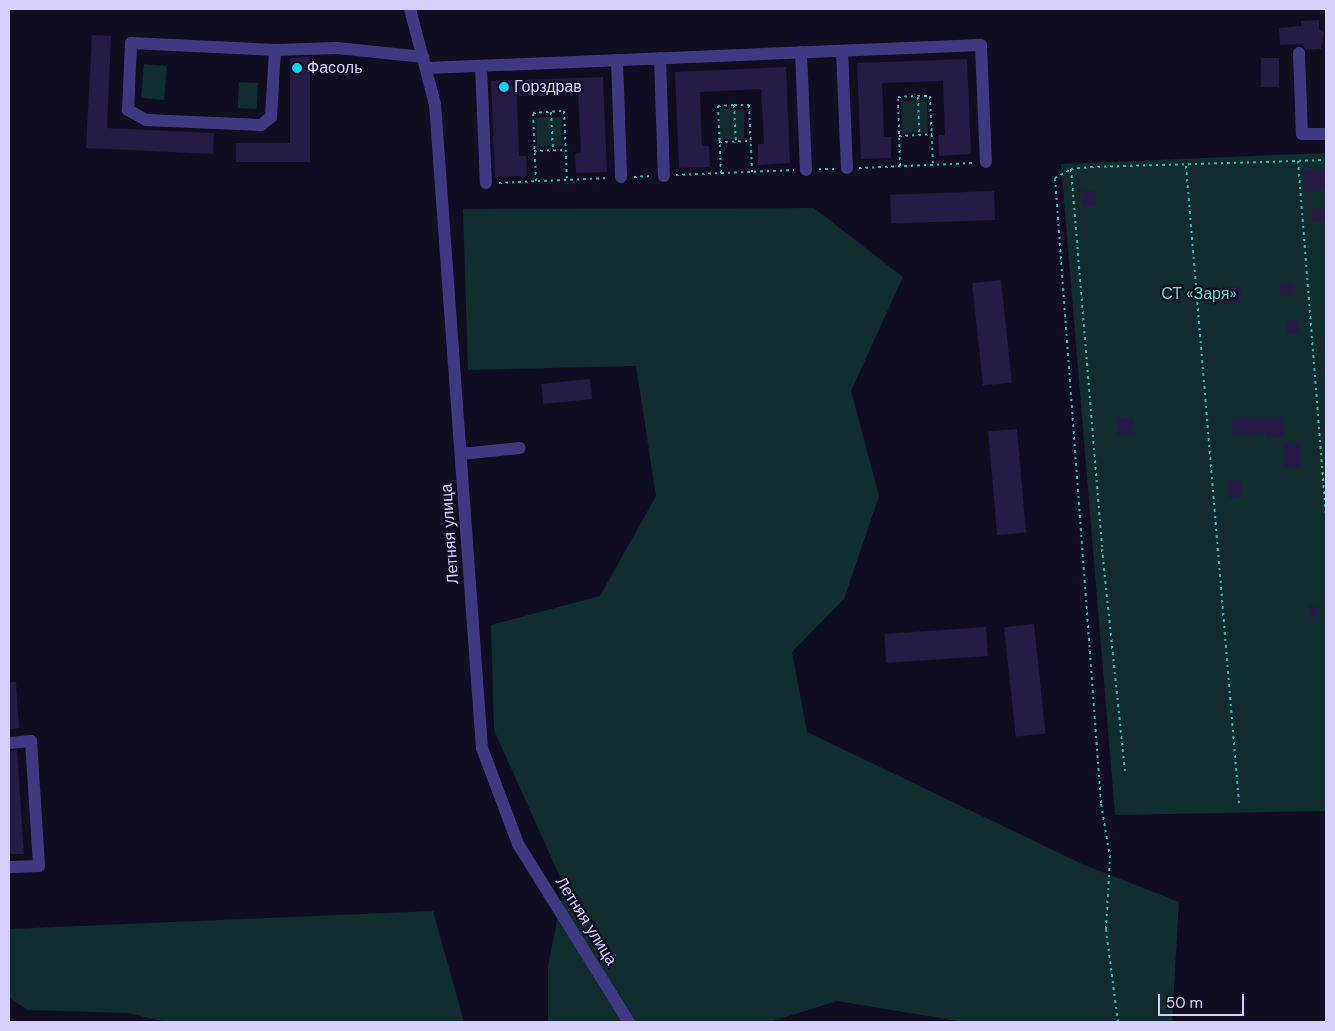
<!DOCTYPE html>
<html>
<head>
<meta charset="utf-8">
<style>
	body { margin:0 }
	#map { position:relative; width:1335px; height:1031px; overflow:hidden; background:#120e22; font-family:"DM Sans",sans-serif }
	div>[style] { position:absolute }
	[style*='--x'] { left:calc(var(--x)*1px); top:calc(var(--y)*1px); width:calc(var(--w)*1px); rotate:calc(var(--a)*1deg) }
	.green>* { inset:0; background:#112c2c; transform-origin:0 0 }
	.building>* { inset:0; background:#241a43; transform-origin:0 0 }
	.path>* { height:2px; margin-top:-1px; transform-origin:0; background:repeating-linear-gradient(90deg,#30b3b1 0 2.5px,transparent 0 6.5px) }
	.minor>* { height:12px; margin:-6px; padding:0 6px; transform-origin:6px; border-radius:6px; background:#3f3981 }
	.dots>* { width:14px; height:14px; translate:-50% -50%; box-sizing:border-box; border:2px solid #120e22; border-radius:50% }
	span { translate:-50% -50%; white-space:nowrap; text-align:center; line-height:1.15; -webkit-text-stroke:4.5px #120e22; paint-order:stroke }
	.poi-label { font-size:16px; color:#d7d0fe }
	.left { translate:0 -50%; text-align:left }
	.park-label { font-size:16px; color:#5ddec3 }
	.street-label { font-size:16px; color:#d7d0fe }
	.frame { position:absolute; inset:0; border:10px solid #d7d0fe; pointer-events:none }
	.scale { position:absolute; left:1158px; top:994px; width:86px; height:22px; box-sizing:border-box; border:2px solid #d7d0fe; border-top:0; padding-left:6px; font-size:15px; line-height:18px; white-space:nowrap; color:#d7d0fe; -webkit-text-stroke:4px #120e22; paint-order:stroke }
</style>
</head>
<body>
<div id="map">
	<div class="green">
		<div style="left:144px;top:64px;width:23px;height:34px;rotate:5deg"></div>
		<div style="left:239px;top:82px;width:19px;height:26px;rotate:3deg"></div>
		<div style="left:927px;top:100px;width:32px;height:26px;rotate:88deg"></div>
		<div style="left:720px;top:109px;width:24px;height:30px"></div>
		<div style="left:561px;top:117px;width:29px;height:25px;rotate:88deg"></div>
		<div style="clip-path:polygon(1326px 153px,1326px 811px,1115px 815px,1061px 164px)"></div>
		<div style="clip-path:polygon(814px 208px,903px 277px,851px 391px,879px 496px,844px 599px,792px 652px,807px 732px,1082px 864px,1179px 902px,1172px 1022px,964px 1022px,837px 1001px,770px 1022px,548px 1022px,548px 966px,564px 886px,494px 730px,491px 625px,600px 596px,656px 496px,636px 366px,468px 370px,463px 209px)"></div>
		<div style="clip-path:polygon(433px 911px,464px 1022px,167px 1022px,127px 1013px,28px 1010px,9px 998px,9px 929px)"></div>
	</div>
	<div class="building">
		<div style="clip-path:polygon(1319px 20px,1319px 29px,1324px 32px,1321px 49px,1306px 50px,1302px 44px,1280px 45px,1279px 28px,1301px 26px,1301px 21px)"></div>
		<div style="clip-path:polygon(92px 35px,111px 36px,107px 128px,214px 133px,213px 154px,86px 148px)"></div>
		<div style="clip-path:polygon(310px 57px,310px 162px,236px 162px,236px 143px,290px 143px,290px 58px)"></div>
		<div style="left:1261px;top:58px;width:18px;height:29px"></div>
		<div style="clip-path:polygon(967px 59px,971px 154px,939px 156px,938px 135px,945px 135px,943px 81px,882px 83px,884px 137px,891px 137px,891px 158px,861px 159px,857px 63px)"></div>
		<div style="clip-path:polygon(786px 67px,790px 163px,758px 165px,758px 144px,764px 144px,761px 89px,700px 92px,702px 146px,709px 146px,710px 167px,679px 168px,675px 72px)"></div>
		<div style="clip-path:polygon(603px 77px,607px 172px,576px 173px,575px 154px,581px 153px,578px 94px,517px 96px,519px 156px,526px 156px,527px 176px,495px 177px,491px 81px)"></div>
		<div style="left:1325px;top:169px;width:21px;height:21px;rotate:87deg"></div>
		<div style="left:1095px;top:190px;width:15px;height:13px;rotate:86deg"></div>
		<div style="left:994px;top:191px;width:29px;height:104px;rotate:88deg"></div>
		<div style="left:1312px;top:208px;width:14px;height:14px"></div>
		<div style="left:1001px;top:280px;width:103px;height:29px;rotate:84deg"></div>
		<div style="left:1280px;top:284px;width:14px;height:12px"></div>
		<div style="left:1223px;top:286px;width:18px;height:15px;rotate:3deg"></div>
		<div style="left:1298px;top:320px;width:13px;height:13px;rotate:86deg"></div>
		<div style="left:590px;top:379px;width:20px;height:49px;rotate:84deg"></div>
		<div style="clip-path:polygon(1232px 417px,1283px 417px,1284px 437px,1266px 438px,1266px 434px,1233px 436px)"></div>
		<div style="left:1117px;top:418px;width:17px;height:17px"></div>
		<div style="left:1017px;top:429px;width:104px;height:29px;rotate:85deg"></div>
		<div style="left:1284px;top:443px;width:17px;height:24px"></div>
		<div style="left:1242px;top:481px;width:16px;height:14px;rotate:86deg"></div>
		<div style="left:1309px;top:605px;width:10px;height:12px"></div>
		<div style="left:1034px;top:624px;width:110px;height:30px;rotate:84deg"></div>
		<div style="left:986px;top:627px;width:29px;height:102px;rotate:86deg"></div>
		<div style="clip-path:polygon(9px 682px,16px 682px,19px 728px,9px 729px)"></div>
		<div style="clip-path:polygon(17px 750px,24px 854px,9px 854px,9px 751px)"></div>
	</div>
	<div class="path">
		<div style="--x:918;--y:97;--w:38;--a:88"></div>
		<div style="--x:734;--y:105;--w:36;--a:87"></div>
		<div style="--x:551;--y:112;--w:38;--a:87"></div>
		<div style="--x:899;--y:136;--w:33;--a:-3"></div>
		<div style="--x:719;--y:142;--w:32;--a:-2"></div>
		<div style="--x:534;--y:151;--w:32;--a:-2"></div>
		<div style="--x:1298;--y:161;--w:353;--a:85.5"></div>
		<div style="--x:900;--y:166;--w:69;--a:-91.7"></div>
		<div style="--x:898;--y:97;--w:20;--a:-3"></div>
		<div style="--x:918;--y:96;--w:12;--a:0"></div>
		<div style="--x:930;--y:96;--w:69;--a:87.5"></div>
		<div style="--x:1186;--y:166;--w:640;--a:85.25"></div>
		<div style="--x:859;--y:168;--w:115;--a:-2.5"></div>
		<div style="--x:819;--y:169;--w:17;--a:0"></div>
		<div style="--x:1071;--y:169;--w:381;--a:85.3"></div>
		<div style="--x:1102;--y:549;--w:225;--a:84.1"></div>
		<div style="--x:721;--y:173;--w:67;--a:-92.6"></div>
		<div style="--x:718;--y:106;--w:16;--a:-4"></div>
		<div style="--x:734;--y:105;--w:15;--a:0"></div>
		<div style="--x:749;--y:105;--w:67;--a:87.4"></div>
		<div style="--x:676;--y:175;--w:118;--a:-2.4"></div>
		<div style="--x:634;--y:177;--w:18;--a:-3"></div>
		<div style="--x:536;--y:181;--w:68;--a:-92.5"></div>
		<div style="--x:533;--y:113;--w:31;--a:-4"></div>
		<div style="--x:564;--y:111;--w:68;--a:87.5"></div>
		<div style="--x:499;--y:183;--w:110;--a:-2.6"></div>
		<div style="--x:1118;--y:1022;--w:94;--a:-97.4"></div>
		<div style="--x:1106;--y:929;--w:71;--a:-86.8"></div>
		<div style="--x:1110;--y:858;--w:56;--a:-99.3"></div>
		<div style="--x:1101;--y:803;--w:627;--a:-94.21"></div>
		<div style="--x:1055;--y:178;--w:18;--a:-29"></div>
		<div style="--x:1071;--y:169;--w:20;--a:-6"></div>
		<div style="--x:1091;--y:167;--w:235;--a:-1.7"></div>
	</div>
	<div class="minor">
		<div style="--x:410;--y:9;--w:98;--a:75.3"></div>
		<div style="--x:435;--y:104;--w:646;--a:85.83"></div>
		<div style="--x:482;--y:748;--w:103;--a:69.4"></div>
		<div style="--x:518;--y:844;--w:210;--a:58.1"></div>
		<div style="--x:275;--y:50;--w:67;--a:93.4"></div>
		<div style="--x:271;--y:117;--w:13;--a:141"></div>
		<div style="--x:261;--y:125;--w:115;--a:-177.5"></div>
		<div style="--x:146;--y:120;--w:21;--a:-151"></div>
		<div style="--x:128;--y:110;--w:67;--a:-87.4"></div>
		<div style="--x:131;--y:43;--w:144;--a:2.8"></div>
		<div style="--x:275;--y:50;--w:62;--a:-1.8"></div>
		<div style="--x:337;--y:48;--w:87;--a:5.9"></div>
		<div style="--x:842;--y:51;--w:117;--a:87.6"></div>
		<div style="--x:801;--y:52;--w:118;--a:87.6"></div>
		<div style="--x:1299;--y:53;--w:81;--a:87.9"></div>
		<div style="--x:1302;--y:134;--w:24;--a:0"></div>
		<div style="--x:660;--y:58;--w:118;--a:88.1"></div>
		<div style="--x:617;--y:60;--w:117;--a:88"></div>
		<div style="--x:481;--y:66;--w:117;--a:87.6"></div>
		<div style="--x:427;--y:68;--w:554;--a:-2.38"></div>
		<div style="--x:981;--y:45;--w:117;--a:87.6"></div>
		<div style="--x:461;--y:454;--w:59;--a:-5.8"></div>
		<div style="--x:9;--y:743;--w:22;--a:-5"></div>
		<div style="--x:31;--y:741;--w:125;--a:86.3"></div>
		<div style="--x:39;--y:866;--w:30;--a:178"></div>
	</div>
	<div class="dots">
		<div style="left:297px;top:68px;background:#03d4f8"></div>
		<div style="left:504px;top:87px;background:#03d4f8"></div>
	</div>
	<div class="poi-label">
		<span class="left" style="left:307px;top:68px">Фасоль</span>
		<span class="left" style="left:514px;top:87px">Горздрав</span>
	</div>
	<div class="park-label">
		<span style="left:1199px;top:294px">СТ «Заря»</span>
	</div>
	<div class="street-label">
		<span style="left:450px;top:534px;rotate:-94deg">Летняя улица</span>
		<span style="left:586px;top:921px;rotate:58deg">Летняя улица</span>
	</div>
	<div class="frame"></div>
	<div class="scale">50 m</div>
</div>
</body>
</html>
